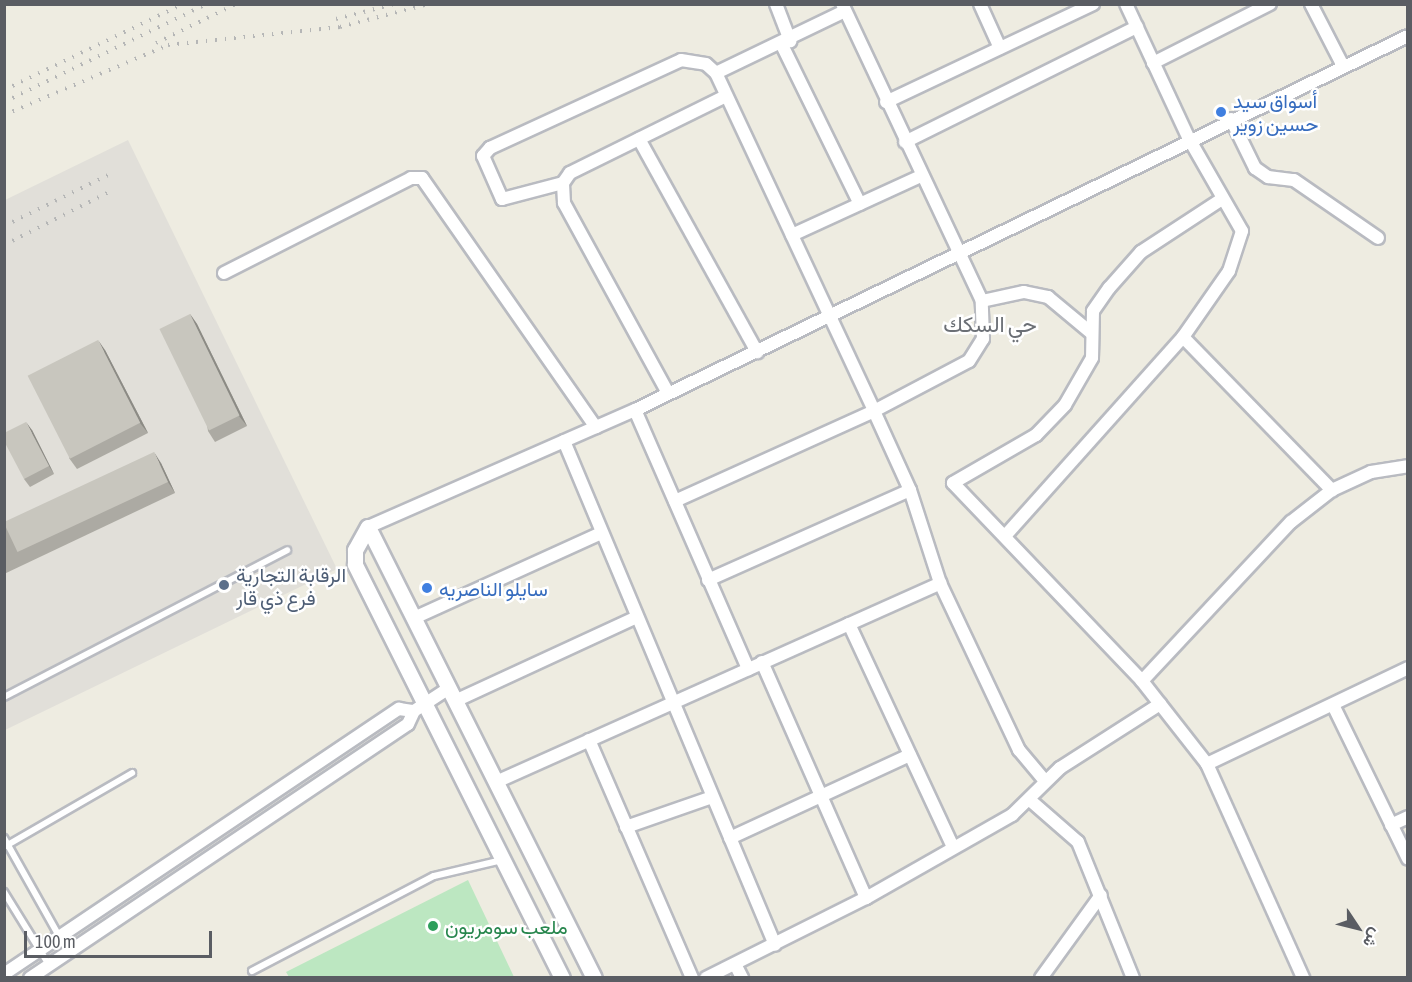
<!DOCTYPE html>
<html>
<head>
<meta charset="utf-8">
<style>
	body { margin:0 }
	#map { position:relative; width:1412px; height:982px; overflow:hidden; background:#eeece1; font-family:"Asap Condensed",Vazirmatn,sans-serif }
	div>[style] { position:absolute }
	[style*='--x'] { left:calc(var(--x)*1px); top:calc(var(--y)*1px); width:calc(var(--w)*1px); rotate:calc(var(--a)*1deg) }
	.industrial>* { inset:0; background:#e1dfd9 }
	.green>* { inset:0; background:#bce7c1 }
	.roads { filter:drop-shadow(2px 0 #b9bbc1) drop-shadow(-2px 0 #b9bbc1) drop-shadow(0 2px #b9bbc1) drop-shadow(0 -2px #b9bbc1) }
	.service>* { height:6px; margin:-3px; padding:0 3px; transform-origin:3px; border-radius:3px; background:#fff }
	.minor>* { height:12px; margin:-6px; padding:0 6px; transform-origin:6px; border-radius:6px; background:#fff }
	.tertiary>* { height:15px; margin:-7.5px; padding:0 7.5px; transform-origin:7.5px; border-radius:7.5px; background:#fff }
	.rail>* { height:4px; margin-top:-2px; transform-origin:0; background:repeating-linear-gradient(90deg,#b5b6b6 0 1.5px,transparent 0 9.5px) }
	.wall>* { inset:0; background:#acaaa3 }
	.shaded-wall>* { inset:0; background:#8c8b85 }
	.building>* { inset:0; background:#c8c6be; transform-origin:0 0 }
	.dots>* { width:16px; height:16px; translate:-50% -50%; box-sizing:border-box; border:3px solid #fff; border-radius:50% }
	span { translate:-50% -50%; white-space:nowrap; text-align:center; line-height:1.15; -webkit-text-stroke:5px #fff; paint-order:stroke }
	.shop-label { font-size:20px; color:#366cbe }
	.left { translate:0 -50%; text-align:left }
	.service-label { font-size:20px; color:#4e5e75 }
	.leisure-label { font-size:20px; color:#27864d }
	.quarter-label { font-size:22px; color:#6b6f75 }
	.frame { position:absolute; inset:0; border:6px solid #5a5d63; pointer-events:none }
	.north { position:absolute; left:1328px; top:898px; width:60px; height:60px; -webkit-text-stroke:4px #fff; paint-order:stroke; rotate:125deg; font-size:16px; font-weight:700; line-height:24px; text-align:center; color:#5a5d63 }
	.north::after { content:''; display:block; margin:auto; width:21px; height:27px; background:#5a5d63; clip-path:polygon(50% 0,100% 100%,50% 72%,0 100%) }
	.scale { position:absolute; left:24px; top:931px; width:188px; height:27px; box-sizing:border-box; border:3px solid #5a5d63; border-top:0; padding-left:8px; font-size:18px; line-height:21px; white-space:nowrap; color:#5a5d63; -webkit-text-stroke:4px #fff; paint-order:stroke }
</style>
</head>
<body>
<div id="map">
	<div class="industrial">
		<div style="clip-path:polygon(128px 140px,337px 569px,5px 730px,5px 200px)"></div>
	</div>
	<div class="green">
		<div style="clip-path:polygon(468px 880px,514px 977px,289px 977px,286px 972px)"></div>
	</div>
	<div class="roads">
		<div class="service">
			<div style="--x:4;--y:697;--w:319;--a:-27.4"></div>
			<div style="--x:4;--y:838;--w:131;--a:60.7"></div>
			<div style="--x:4;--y:847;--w:148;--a:-30"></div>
			<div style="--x:4;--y:892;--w:86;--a:58.3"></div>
			<div style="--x:252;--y:971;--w:205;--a:-27.6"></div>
			<div style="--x:434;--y:876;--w:70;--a:-13.2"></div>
		</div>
		<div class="minor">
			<div style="--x:776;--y:4;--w:40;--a:69"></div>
			<div style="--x:980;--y:4;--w:48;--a:65.6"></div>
			<div style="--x:1311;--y:4;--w:70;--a:62.7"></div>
			<div style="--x:782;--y:45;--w:177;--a:63.9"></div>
			<div style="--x:1153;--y:63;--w:131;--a:-26.8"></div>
			<div style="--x:716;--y:73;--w:143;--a:-25.7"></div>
			<div style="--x:886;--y:102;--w:229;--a:-25.3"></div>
			<div style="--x:1231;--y:119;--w:55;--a:63.9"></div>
			<div style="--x:1255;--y:168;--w:16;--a:35"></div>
			<div style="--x:1268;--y:177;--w:26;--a:7"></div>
			<div style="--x:1294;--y:180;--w:102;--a:34.6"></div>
			<div style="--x:639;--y:139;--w:244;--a:61"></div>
			<div style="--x:905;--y:142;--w:259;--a:-26.4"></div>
			<div style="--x:563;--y:183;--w:63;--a:165.3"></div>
			<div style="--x:502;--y:199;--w:47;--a:-113.8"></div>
			<div style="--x:483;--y:156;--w:11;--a:-49"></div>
			<div style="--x:490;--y:148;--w:210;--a:-24.7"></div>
			<div style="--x:681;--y:60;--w:25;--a:9"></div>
			<div style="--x:706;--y:64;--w:13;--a:42"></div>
			<div style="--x:716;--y:73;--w:373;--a:64.9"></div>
			<div style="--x:874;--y:411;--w:107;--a:-27.8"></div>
			<div style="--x:969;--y:361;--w:26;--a:-58"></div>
			<div style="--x:983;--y:339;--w:38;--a:-92"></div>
			<div style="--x:982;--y:301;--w:328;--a:-115.2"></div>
			<div style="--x:1222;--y:199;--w:97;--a:146.8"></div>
			<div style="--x:1141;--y:252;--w:48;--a:131.6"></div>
			<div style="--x:1109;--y:288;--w:28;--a:125"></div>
			<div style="--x:1093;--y:311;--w:47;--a:91.2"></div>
			<div style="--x:1092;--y:358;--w:54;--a:119.9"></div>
			<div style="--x:1065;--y:405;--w:42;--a:134"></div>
			<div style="--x:1036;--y:435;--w:96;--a:150"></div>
			<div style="--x:953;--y:483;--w:274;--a:46.3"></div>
			<div style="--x:1142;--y:681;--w:105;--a:51.9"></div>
			<div style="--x:1207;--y:764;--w:235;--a:65.8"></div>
			<div style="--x:792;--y:235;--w:142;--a:-24.6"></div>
			<div style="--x:224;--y:273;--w:210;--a:-26.9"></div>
			<div style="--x:411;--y:178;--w:11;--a:0"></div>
			<div style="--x:422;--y:178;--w:304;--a:55.1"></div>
			<div style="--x:982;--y:301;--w:43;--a:-12.1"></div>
			<div style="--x:1024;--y:292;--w:25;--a:12"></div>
			<div style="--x:1048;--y:297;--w:55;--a:39.8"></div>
			<div style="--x:1183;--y:337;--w:214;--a:45.8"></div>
			<div style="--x:668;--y:393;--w:217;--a:-118.7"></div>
			<div style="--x:564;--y:203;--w:20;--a:-93"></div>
			<div style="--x:563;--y:183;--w:12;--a:-55"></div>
			<div style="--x:570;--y:173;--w:174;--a:-26.3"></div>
			<div style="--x:635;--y:410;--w:283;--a:66.4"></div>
			<div style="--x:564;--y:441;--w:546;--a:67.28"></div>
			<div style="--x:675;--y:501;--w:218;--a:-24.3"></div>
			<div style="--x:874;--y:411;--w:87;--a:65.5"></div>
			<div style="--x:910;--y:490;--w:98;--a:72.1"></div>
			<div style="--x:940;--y:583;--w:185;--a:64.7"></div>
			<div style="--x:1019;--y:750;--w:40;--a:50"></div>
			<div style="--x:368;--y:527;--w:292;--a:-23.7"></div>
			<div style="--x:635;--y:410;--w:859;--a:-25.82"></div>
			<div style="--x:1005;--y:536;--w:267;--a:-48.2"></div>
			<div style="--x:1183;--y:337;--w:80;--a:-55.1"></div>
			<div style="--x:1229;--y:271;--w:42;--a:-72"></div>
			<div style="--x:1242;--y:231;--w:106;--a:-119.9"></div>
			<div style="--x:1189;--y:139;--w:149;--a:-115"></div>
			<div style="--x:708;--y:580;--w:221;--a:-24"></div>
			<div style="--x:414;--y:618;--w:205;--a:-24.4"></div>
			<div style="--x:849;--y:624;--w:246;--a:65"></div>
			<div style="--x:762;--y:662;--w:258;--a:66.2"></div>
			<div style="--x:1142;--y:681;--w:218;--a:-46.9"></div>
			<div style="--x:1291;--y:522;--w:52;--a:-38"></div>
			<div style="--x:1332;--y:490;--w:43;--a:-24.8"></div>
			<div style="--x:1371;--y:472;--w:37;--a:-9"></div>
			<div style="--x:455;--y:701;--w:200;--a:-24.8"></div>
			<div style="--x:1333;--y:705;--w:171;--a:64"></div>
			<div style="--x:589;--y:740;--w:259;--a:66.6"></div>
			<div style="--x:1207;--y:764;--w:223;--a:-25.5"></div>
			<div style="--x:496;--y:782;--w:487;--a:-24.1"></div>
			<div style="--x:1031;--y:801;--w:62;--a:41.1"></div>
			<div style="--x:1078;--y:842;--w:147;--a:68"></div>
			<div style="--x:1391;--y:825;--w:19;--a:-25"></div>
			<div style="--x:626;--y:827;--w:91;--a:-19.2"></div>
			<div style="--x:730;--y:838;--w:198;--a:-24.8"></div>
			<div style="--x:735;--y:964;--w:16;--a:63"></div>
			<div style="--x:4;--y:974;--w:476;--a:-33.9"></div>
			<div style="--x:399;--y:709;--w:15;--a:8"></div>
			<div style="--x:30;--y:978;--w:455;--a:-33.9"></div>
			<div style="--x:408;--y:724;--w:14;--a:-65"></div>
			<div style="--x:414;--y:711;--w:42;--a:-33.3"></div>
			<div style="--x:706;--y:978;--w:179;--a:-26.6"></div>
			<div style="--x:866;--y:898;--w:168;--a:-29.6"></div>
			<div style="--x:1012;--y:815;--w:67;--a:-44.4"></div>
			<div style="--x:1060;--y:768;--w:119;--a:-32.6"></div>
			<div style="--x:1041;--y:978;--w:102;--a:-54.1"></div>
		</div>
		<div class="tertiary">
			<div style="--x:562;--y:978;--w:463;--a:-116.6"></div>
			<div style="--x:355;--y:564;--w:14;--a:-90"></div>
			<div style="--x:355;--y:550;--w:26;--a:-61"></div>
			<div style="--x:368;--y:527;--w:504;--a:63.38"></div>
		</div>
	</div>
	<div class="rail">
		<div style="--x:336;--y:19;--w:61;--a:-14.3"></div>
		<div style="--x:156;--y:43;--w:89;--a:-26"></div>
		<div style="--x:4;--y:90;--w:199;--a:-25.7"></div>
		<div style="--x:4;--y:102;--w:225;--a:-25.8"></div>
		<div style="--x:4;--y:115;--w:178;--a:-23.1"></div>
		<div style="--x:168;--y:45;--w:173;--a:-6"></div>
		<div style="--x:340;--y:27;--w:91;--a:-14.6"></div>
		<div style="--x:4;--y:226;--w:116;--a:-26.1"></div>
		<div style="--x:4;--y:245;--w:122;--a:-26.8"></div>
	</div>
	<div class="wall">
		<div style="clip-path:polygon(190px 314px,197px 324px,247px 426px,215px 442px,208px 431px)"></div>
		<div style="clip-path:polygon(105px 350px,148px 433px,77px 469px,69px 458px)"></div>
		<div style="clip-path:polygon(32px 430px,54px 474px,30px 487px,24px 479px)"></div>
		<div style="clip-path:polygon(161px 463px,175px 493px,4px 574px,4px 524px)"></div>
	</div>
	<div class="shaded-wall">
		<div style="clip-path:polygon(190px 314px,197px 324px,247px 426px,239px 416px)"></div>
		<div style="clip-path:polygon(98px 340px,105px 350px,148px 433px,140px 423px)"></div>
		<div style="clip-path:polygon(26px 422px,32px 430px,54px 474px,49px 466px)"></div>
		<div style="clip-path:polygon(154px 452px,161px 463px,175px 493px,168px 482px)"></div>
	</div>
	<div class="building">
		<div style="left:190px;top:314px;width:113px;height:34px;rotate:64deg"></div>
		<div style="left:98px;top:340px;width:93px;height:79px;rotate:63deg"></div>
		<div style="clip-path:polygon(26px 422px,49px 466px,24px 479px,4px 441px,4px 433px)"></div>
		<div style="left:154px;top:452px;width:33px;height:166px;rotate:65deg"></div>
	</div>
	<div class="dots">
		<div style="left:1221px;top:112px;background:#3f7fe0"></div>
		<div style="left:224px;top:585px;background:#5c6f8a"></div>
		<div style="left:427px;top:588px;background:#3f7fe0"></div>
		<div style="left:433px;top:926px;background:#2e9e5b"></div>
	</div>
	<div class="shop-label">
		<span class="left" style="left:1233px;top:112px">أسواق سيد<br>حسين زوير</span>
		<span class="left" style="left:439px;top:588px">سايلو الناصريه</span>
	</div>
	<div class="service-label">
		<span class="left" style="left:236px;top:586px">الرقابة التجارية<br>فرع ذي قار</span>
	</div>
	<div class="leisure-label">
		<span class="left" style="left:445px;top:926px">ملعب سومريون</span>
	</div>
	<div class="quarter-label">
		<span style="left:990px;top:325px">حي السكك</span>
	</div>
	<div class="frame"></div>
	<div class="north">ش</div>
	<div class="scale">100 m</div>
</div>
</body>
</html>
